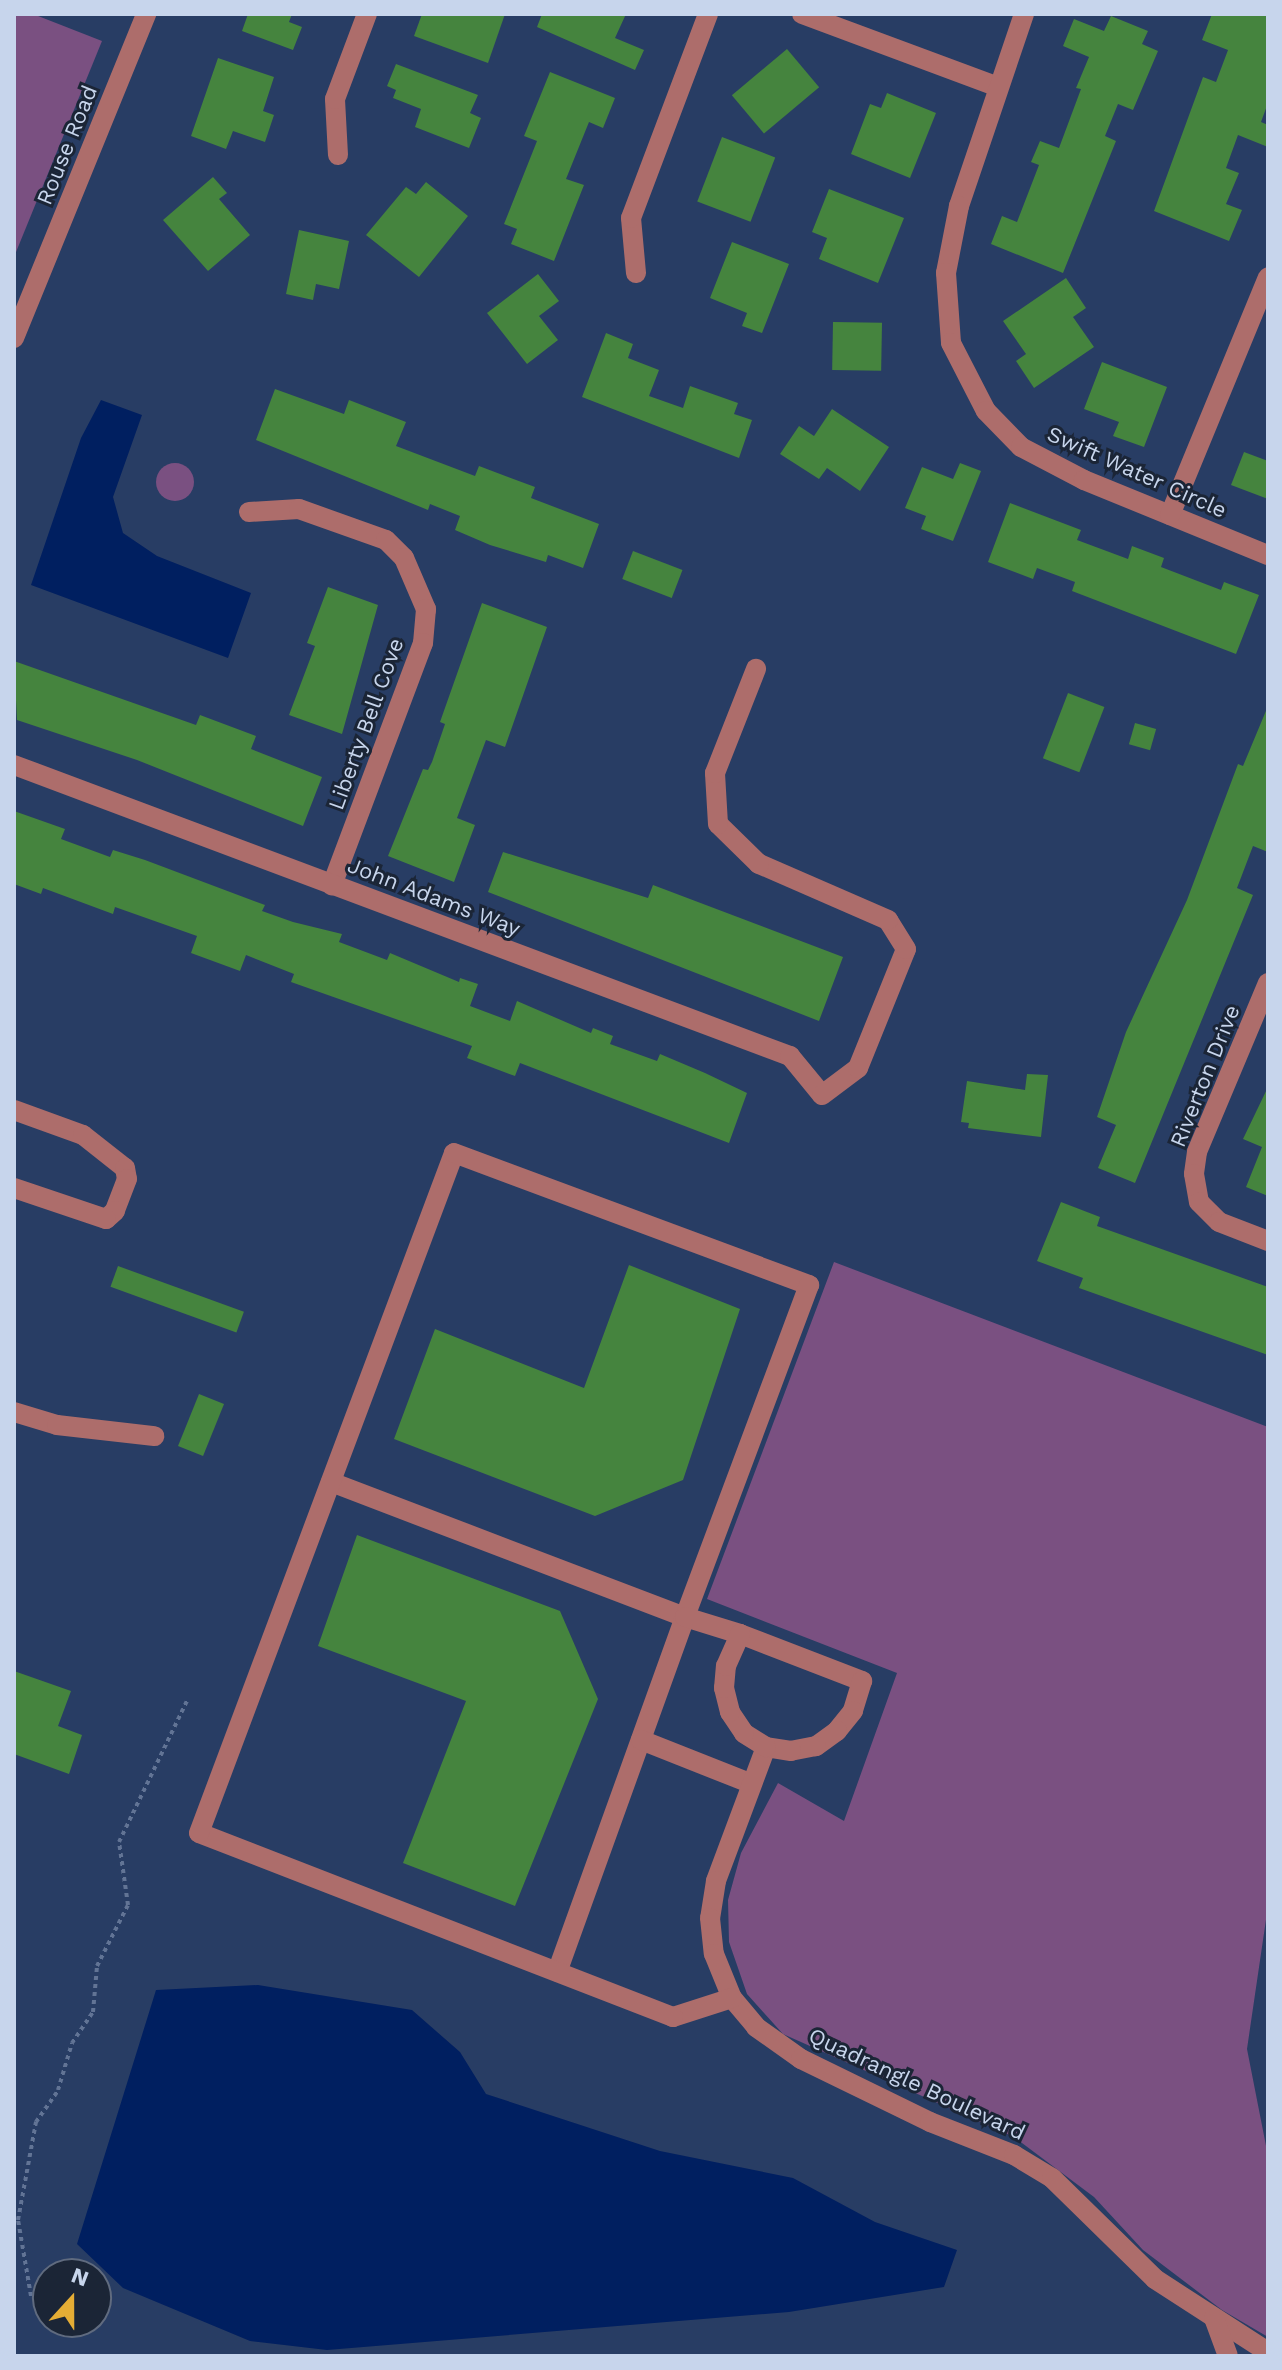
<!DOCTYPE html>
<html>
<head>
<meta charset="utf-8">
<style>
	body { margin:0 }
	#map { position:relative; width:1282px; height:2370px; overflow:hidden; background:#283d64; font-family:"Work Sans",sans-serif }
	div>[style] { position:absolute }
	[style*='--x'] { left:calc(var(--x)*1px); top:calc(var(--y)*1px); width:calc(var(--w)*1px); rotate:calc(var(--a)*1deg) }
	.green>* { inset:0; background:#7a5081 }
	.round { border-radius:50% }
	.water>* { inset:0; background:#001f60 }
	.building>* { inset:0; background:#45843e; transform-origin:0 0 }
	.path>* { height:4px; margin-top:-2px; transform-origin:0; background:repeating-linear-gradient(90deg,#627495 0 4px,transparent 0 8px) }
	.minor>* { height:20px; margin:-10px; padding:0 10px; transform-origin:10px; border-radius:10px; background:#ad6d6b }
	span { translate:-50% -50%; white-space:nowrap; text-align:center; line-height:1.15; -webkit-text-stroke:6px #1b2536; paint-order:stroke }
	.street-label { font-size:22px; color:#c7d5ec }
	.frame { position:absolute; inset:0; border:16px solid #c7d5ec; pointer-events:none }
	.north { position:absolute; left:32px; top:2258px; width:80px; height:80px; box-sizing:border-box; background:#1b2536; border:2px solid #606b7f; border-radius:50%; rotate:21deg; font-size:22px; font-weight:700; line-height:32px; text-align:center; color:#c7d5ec }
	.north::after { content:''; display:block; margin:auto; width:28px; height:36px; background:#e5ad35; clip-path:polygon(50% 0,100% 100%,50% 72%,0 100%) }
</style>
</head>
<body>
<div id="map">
	<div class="green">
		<div style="clip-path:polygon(14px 14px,33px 14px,102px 41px,14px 257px)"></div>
		<div class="round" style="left:156px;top:463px;width:38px;height:38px"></div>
		<div style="clip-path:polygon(834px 1262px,1268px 1427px,1268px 1906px,1247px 2049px,1268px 2156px,1268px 2337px,1222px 2310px,1143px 2250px,1094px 2197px,1014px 2137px,783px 2034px,747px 1994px,729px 1942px,728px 1900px,741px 1853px,778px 1783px,844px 1821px,897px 1673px,707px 1599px)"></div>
	</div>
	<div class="water">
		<div style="clip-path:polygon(101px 400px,142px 415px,113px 497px,123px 533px,157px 556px,251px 593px,228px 658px,31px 585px,81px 438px)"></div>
		<div style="clip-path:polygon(258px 1985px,412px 2010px,460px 2052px,486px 2094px,660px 2151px,793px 2178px,875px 2222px,957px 2250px,944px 2287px,789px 2312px,327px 2350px,250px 2341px,123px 2288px,77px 2244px,156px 1990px)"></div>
	</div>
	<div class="building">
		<div style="clip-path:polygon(248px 14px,292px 14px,289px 22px,302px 27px,293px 50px,242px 31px)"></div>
		<div style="clip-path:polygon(422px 14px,505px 14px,488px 63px,414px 36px)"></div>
		<div style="clip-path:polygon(542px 14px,626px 14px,615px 38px,644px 50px,635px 70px,537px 27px)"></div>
		<div style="clip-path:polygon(1212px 14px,1268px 14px,1268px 103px,1261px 122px,1268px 125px,1268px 147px,1238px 135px,1226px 168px,1239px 173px,1226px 204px,1242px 210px,1229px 241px,1154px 211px,1203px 77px,1216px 82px,1228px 50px,1202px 40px)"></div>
		<div style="clip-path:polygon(1111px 16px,1148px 31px,1142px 44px,1158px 51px,1133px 110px,1118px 104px,1105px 136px,1116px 141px,1063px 273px,991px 244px,1002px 216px,1017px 222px,1039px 165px,1031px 162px,1040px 141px,1059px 148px,1081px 89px,1076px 88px,1089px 57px,1063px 46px,1074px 19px,1104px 31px)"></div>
		<div style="left:787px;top:49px;width:50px;height:72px;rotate:50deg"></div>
		<div style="clip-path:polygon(218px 58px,274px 77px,263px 111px,274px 115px,265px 142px,233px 131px,226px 149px,191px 136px)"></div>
		<div style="clip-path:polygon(396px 64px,478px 95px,470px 113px,481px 118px,469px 148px,415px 127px,421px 109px,393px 98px,396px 90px,387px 86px)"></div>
		<div style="clip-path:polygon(550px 72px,615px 98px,603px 128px,589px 122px,566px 179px,584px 185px,554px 261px,511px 244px,517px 229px,504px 224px,537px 141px,524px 136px)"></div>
		<div style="clip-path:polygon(887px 93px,936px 113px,910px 178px,851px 154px,870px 104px,881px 108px)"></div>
		<div style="left:722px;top:137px;width:57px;height:69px;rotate:21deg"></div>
		<div style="clip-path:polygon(213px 177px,227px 193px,219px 199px,250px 235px,208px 271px,163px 220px)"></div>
		<div style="clip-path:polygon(426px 182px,468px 216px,419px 277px,366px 235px,406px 187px,416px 194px)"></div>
		<div style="clip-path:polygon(829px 189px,904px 218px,878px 283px,819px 259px,827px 238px,812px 232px)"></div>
		<div style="clip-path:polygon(299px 230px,349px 241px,339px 289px,316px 284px,313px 300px,286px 294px)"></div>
		<div style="clip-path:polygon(732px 242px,789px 264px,762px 333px,742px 326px,747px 313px,710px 298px)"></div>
		<div style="clip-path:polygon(538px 274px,559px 301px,539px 316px,558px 340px,527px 364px,487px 313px)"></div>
		<div style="clip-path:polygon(1066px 278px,1086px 308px,1073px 317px,1094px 347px,1034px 388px,1016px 361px,1026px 354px,1003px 321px)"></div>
		<div style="left:833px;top:322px;width:49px;height:48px;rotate:1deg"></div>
		<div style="clip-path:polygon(606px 333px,633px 344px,628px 358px,659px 370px,649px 396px,683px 408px,690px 386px,738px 403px,734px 414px,752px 420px,739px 458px,582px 397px)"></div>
		<div style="clip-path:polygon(1102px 362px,1167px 387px,1144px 447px,1113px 436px,1119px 422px,1084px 409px)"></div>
		<div style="clip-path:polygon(275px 389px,344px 414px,349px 400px,406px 422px,396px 446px,475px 476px,479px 466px,535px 487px,531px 498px,599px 524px,583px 568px,548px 555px,546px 562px,490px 545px,455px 530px,460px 516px,430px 504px,428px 510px,256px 440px)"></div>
		<div style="clip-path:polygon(832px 409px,889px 447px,860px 491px,827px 468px,819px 479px,780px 454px,799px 426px,814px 436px)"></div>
		<div style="clip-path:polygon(1244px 452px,1268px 461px,1268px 499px,1231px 485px)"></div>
		<div style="clip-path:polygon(960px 463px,981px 471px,953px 541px,921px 529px,926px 516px,905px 508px,922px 467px,953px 479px)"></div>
		<div style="clip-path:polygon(1010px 503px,1081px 530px,1077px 540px,1128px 559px,1132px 546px,1164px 558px,1161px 567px,1221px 590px,1224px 582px,1259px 595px,1236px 654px,1072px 591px,1075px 582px,1037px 568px,1033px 579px,988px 562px)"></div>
		<div style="left:633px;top:551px;width:53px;height:30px;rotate:21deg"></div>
		<div style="clip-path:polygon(328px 587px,378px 605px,342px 734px,289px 715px,315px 646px,307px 643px)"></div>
		<div style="clip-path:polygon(482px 603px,547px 627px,505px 747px,486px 740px,457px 818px,475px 825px,454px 882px,388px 856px,423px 769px,428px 770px,432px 762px,445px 724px,440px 722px)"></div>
		<div style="clip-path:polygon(14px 661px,196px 725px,200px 715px,256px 736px,251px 749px,322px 777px,303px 826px,137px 760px,17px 720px)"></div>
		<div style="left:1068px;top:693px;width:39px;height:70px;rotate:21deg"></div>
		<div style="clip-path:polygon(1268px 706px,1268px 852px,1253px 846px,1237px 888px,1253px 895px,1135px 1183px,1098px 1168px,1116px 1125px,1097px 1117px,1126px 1032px,1187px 900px,1238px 764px,1243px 766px)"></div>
		<div style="left:1135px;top:723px;width:22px;height:22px;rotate:16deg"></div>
		<div style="clip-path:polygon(14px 811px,65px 829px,61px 839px,110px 857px,113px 850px,145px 860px,265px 905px,262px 911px,293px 922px,342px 934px,339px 942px,387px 960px,390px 953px,459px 982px,460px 978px,478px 984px,470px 1006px,510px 1021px,517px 1001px,591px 1033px,593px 1028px,613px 1036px,610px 1044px,657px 1061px,660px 1054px,705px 1073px,747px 1093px,729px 1143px,520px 1063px,515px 1076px,467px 1058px,472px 1046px,291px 982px,294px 974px,246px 955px,240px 971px,191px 953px,197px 936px,115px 907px,113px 914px,43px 888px,41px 894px,14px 884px)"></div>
		<div style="clip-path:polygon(503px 852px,648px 898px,653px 885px,843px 957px,819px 1021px,488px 892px)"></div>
		<div style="clip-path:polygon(1027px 1074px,1048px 1075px,1041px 1137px,968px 1128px,969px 1123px,961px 1122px,967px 1081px,1025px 1090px)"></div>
		<div style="clip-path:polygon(1268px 1087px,1268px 1196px,1246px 1187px,1262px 1147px,1243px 1139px)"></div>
		<div style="clip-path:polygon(1061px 1202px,1100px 1217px,1097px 1226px,1268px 1287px,1268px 1355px,1079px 1288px,1083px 1278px,1037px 1261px)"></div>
		<div style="clip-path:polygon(629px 1265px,740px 1309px,683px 1480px,595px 1516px,394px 1439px,435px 1329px,584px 1388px)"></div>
		<div style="left:118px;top:1266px;width:134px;height:22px;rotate:20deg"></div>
		<div style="left:199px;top:1394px;width:27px;height:56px;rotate:22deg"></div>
		<div style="clip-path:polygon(357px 1535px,560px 1611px,598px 1699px,515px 1906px,403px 1863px,466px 1701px,318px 1646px)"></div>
		<div style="clip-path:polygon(14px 1671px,71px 1691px,58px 1726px,82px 1735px,69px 1774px,14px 1754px)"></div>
	</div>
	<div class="path">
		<div style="--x:31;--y:2296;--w:77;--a:-99.7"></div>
		<div style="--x:18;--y:2220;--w:100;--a:-79.6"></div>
		<div style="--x:36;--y:2122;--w:39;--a:-55"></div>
		<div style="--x:58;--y:2090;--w:49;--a:-73.4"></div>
		<div style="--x:72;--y:2043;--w:37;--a:-56"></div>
		<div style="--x:93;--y:2012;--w:46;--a:-85"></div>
		<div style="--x:97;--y:1966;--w:68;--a:-63.1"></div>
		<div style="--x:128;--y:1905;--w:64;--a:-98.1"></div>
		<div style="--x:119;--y:1842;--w:157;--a:-64.3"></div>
	</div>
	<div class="minor">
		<div style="--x:802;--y:14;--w:207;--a:20.4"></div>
		<div style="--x:1024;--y:14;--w:203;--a:108.7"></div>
		<div style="--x:959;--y:206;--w:68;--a:101"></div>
		<div style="--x:946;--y:273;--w:70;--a:85.9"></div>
		<div style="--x:951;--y:343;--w:76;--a:62.8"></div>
		<div style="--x:986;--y:411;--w:50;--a:45.8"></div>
		<div style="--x:1021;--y:447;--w:71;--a:27.6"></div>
		<div style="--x:1084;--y:480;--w:199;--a:22.2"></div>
		<div style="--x:338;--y:155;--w:56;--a:-93.1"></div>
		<div style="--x:335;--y:99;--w:91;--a:-69.4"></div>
		<div style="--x:636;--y:273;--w:55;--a:-95.2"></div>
		<div style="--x:631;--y:218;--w:218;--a:-69.3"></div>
		<div style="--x:14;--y:338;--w:350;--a:-67.8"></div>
		<div style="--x:249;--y:512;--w:50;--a:-3.4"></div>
		<div style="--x:299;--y:509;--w:92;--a:19.6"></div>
		<div style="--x:386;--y:540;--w:25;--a:45"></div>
		<div style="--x:404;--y:558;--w:56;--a:66.7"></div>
		<div style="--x:426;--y:609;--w:34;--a:95"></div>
		<div style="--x:423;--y:643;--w:259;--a:110.6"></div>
		<div style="--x:1170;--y:515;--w:257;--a:-67.6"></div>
		<div style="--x:14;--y:765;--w:829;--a:20.56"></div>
		<div style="--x:790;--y:1056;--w:50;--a:50.6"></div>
		<div style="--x:822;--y:1095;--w:45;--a:-36.9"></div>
		<div style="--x:858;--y:1068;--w:128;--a:-68"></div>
		<div style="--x:906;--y:949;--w:34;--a:-122"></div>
		<div style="--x:888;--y:920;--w:141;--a:-156.5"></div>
		<div style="--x:759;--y:864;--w:57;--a:-135.7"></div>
		<div style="--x:718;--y:824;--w:51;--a:-93.4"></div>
		<div style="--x:715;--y:773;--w:112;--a:-68.5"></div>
		<div style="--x:1268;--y:983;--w:183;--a:112.8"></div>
		<div style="--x:1197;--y:1152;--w:22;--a:98"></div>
		<div style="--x:1194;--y:1174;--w:28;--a:80"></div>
		<div style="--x:1199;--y:1202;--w:28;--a:45"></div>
		<div style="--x:1219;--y:1222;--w:53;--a:21.2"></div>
		<div style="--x:14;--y:1110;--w:73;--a:19.9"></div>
		<div style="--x:83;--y:1135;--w:53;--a:38.2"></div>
		<div style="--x:125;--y:1168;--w:11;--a:80"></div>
		<div style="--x:127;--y:1179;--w:34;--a:111"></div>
		<div style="--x:115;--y:1211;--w:12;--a:138"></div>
		<div style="--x:106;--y:1219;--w:97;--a:-161.4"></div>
		<div style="--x:14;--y:1412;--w:45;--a:16.8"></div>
		<div style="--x:57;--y:1425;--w:98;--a:6.5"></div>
		<div style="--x:331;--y:1482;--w:379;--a:20.9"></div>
		<div style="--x:685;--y:1617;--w:377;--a:109.8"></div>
		<div style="--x:641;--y:1740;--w:119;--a:21.6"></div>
		<div style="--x:766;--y:1747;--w:143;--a:110.5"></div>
		<div style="--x:716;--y:1881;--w:37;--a:99"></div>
		<div style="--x:710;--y:1918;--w:36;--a:84"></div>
		<div style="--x:714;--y:1954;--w:48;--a:67.8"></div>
		<div style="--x:732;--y:1998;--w:38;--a:50"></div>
		<div style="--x:756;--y:2027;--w:55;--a:35.4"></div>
		<div style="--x:801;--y:2059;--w:144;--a:26"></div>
		<div style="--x:930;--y:2122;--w:90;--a:21.4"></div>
		<div style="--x:1014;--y:2155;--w:44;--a:31.2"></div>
		<div style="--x:1052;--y:2178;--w:144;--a:44.4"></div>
		<div style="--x:1155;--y:2279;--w:135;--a:32.9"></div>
		<div style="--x:732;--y:1998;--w:62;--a:162.1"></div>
		<div style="--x:673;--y:2017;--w:508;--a:-158.78"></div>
		<div style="--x:199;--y:1833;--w:726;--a:-69.44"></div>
		<div style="--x:454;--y:1153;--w:379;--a:20.4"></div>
		<div style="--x:809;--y:1285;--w:354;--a:110.5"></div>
		<div style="--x:685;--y:1617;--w:58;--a:17.2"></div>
		<div style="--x:740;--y:1634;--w:131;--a:21.1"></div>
		<div style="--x:862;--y:1681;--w:31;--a:107"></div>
		<div style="--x:853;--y:1711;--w:26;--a:129"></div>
		<div style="--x:837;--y:1731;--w:26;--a:144"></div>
		<div style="--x:816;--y:1746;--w:25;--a:169"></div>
		<div style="--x:791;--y:1751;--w:25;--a:-171"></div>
		<div style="--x:766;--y:1747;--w:26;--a:-148"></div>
		<div style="--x:744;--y:1733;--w:25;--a:-124"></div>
		<div style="--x:730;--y:1712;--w:25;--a:-104"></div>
		<div style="--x:724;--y:1688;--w:22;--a:-85"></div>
		<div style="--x:726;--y:1666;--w:35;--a:-66"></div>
		<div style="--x:1214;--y:2318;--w:40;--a:69.8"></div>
	</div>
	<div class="street-label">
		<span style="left:67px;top:145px;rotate:-68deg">Rouse Road</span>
		<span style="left:1137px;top:472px;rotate:24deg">Swift Water Circle</span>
		<span style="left:366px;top:724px;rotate:-70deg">Liberty Bell Cove</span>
		<span style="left:434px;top:897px;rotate:21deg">John Adams Way</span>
		<span style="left:1205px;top:1076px;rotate:-68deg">Riverton Drive</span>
		<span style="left:917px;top:2084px;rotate:25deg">Quadrangle Boulevard</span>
	</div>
	<div class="frame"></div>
	<div class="north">N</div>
</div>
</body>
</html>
